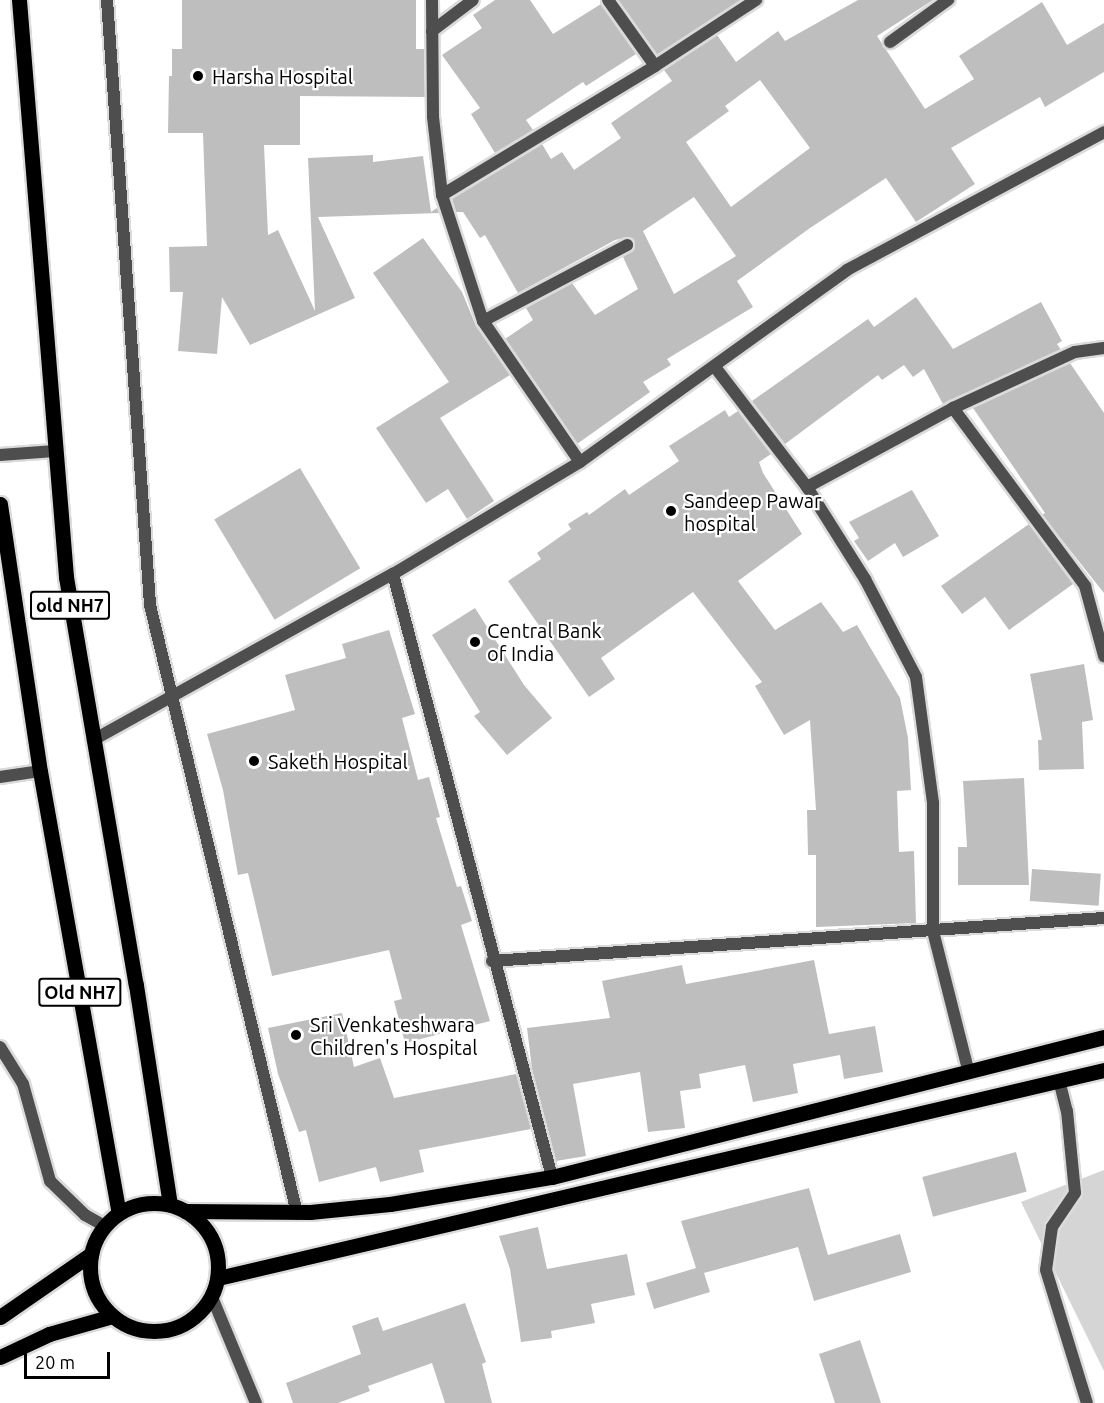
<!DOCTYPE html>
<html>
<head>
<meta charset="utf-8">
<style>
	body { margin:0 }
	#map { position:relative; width:1104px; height:1403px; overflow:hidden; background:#fff; font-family:Ubuntu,sans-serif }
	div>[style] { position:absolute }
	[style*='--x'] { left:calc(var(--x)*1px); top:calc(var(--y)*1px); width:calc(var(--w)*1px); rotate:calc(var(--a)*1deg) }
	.green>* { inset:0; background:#d5d5d5 }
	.building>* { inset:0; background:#bebebe; transform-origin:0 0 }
	.roads { filter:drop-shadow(2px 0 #dbdbdb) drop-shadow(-2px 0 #dbdbdb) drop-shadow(0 2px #dbdbdb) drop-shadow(0 -2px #dbdbdb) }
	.minor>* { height:12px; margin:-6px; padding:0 6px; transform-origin:6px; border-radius:6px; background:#4e4e4e }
	.primary>* { height:15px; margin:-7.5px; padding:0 7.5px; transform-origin:7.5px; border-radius:7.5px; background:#000 }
	.primary>.ring { margin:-7.5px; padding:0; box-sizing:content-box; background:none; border:15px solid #000; border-radius:50% }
	.dots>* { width:16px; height:16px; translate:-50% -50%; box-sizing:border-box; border:3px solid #fff; border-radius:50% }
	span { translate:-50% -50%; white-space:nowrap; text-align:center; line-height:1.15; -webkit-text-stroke:4.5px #fff; paint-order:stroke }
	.shield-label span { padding:2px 4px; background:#fff; border:2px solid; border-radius:4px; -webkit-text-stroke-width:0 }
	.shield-label { font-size:18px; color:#000; font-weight:700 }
	.poi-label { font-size:20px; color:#000 }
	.left { translate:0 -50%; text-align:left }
	.scale { position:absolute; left:24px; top:1352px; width:86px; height:27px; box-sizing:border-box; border:3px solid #000; border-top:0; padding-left:8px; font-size:18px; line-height:21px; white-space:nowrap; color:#000; -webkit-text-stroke:4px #fff; paint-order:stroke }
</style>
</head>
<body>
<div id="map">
	<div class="green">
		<div style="clip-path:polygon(1104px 1170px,1104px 1371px,1021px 1202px)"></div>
	</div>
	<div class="building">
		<div style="clip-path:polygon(182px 0,416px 0,416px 49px,424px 49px,425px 97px,300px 96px,300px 145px,264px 145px,268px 235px,278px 230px,315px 311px,308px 158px,373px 155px,373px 162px,423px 156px,431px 212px,437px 208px,439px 213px,318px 217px,355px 298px,250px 345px,222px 297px,217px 354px,178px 351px,183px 292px,170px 292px,169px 247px,207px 246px,203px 133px,168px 133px,169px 76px,172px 76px,172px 49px,182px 49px)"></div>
		<div style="clip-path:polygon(495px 0,530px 0,553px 34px,601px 4px,636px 54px,586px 86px,583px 82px,526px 120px,533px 130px,495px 153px,471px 114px,480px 108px,442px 55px,482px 28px,473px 15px)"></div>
		<div style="clip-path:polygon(618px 0,741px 0,657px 55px)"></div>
		<div style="clip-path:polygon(evenodd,858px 0,933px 0,877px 36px,925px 109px,974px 79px,959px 56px,1042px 2px,1067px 45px,1104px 23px,1104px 72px,1045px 107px,1040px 97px,951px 148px,975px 184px,916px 222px,886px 178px,810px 228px,737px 281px,753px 307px,667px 359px,671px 365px,643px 382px,650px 392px,577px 444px,505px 339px,533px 320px,526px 308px,572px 283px,595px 315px,638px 289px,623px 257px,634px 250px,634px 242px,628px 237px,615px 240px,518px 293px,485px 235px,480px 238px,463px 212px,456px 212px,452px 199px,542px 144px,551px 159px,562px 152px,574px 170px,621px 138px,611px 123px,672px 81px,664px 70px,717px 35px,736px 62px,778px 31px,785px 41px,858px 0,760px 80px,810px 148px,731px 207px,686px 142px,729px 111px,725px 106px,760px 80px,858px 0,694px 197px,736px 256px,674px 294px,643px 231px,694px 197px)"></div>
		<div style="clip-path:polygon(423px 238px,462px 292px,476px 326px,510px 375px,440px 418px,494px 501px,467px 519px,448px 489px,426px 503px,376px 428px,449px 382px,373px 273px)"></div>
		<div style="clip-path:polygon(916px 297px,953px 349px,1041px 302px,1062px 341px,1057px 344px,1061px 350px,943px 404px,924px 369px,913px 377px,904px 365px,882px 380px,878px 375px,785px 444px,752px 401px,868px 319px,874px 327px)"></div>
		<div style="clip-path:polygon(1070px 363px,1104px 413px,1104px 593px,1042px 515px,1045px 513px,973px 408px)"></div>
		<div style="clip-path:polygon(725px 410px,729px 417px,738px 411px,771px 454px,759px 462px,763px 473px,802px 534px,738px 581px,775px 630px,821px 602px,843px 632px,857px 625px,900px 698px,908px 738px,911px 790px,897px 791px,899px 852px,914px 851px,916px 923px,816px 927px,816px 855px,808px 855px,807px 810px,816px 810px,810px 720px,784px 735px,755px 686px,762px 682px,693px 592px,601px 658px,615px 679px,589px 697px,508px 581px,541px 559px,537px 553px,571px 529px,568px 524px,587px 512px,589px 515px,625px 489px,629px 495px,679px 461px,669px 446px)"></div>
		<div style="left:300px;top:468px;width:117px;height:100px;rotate:59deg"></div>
		<div style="clip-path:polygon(912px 490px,939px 536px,903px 557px,895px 543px,868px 561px,854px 541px,859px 538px,849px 522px)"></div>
		<div style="clip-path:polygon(1029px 524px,1073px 584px,1009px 630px,985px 597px,962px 614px,941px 586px)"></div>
		<div style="clip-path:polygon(475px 608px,524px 685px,552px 718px,507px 755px,474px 716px,480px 712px,432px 635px)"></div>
		<div style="clip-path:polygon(389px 630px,415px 714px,402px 718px,418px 780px,429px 777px,440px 817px,436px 818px,457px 887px,461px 886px,472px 921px,461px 925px,490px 1021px,405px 1043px,394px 1001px,402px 999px,389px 950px,272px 976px,248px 873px,238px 875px,223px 790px,207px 734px,295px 710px,285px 675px,346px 658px,342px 644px)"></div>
		<div style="clip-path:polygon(1084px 664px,1093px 720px,1082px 722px,1084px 769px,1039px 770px,1038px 740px,1042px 740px,1030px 674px)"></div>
		<div style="clip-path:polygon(1024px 778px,1029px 885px,958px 885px,958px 847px,967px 847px,963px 781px)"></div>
		<div style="left:1032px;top:869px;width:69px;height:32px;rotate:4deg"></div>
		<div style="clip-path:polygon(814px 960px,829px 1034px,875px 1026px,883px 1072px,844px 1079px,840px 1055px,793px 1064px,798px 1093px,753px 1102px,745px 1065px,699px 1074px,701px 1088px,680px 1091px,685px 1128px,648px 1132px,640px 1072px,573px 1084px,586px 1156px,556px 1161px,532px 1069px,527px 1028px,610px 1018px,602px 981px,682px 965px,686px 984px)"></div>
		<div style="clip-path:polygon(342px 1013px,354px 1067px,380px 1058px,394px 1098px,516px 1074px,531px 1129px,419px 1150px,424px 1172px,380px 1182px,376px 1167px,319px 1182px,306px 1130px,299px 1132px,278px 1074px,268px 1028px)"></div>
		<div style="left:1016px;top:1152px;width:41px;height:97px;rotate:75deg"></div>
		<div style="clip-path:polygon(809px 1188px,828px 1255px,900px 1234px,911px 1272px,814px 1301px,798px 1247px,704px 1273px,710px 1292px,654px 1309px,646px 1283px,696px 1268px,681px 1221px)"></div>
		<div style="clip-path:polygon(538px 1227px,547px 1269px,627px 1254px,635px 1295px,591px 1304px,595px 1323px,551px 1331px,552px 1338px,521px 1342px,510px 1269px,499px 1236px)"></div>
		<div style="clip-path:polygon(465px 1303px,486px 1362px,482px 1364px,492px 1403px,445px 1403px,432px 1363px,368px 1386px,370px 1391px,338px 1403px,293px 1403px,286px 1383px,361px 1354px,352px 1326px,378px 1317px,383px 1331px)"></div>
		<div style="clip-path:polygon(860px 1340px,881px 1403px,835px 1403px,819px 1354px)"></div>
	</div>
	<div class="roads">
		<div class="minor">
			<div style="--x:107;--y:0;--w:607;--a:85.93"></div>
			<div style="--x:150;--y:605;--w:626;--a:76.41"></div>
			<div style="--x:432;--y:0;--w:117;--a:89.5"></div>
			<div style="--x:433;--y:117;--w:79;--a:83.4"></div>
			<div style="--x:442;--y:195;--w:133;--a:72"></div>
			<div style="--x:483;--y:321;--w:163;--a:-27.8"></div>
			<div style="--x:608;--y:0;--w:81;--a:54.5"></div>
			<div style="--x:432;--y:31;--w:51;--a:-37.1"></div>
			<div style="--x:890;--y:42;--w:72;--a:-35.9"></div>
			<div style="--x:442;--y:195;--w:249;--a:-31.2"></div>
			<div style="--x:655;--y:66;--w:121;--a:-33.2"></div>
			<div style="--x:483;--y:321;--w:171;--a:55.5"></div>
			<div style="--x:715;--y:367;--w:151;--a:52.5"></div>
			<div style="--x:807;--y:487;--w:109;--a:57.8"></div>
			<div style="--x:865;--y:579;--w:110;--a:62.5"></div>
			<div style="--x:916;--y:677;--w:127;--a:82.3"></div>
			<div style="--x:933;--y:803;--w:128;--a:90"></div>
			<div style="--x:933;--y:931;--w:146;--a:75.8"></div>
			<div style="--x:953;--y:408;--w:222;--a:53.4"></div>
			<div style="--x:1085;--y:586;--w:73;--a:74.8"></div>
			<div style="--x:0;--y:455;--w:55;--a:-4.2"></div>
			<div style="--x:807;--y:487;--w:166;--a:-28.4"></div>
			<div style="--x:953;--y:408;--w:134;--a:-24.7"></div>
			<div style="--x:1075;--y:352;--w:29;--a:-8"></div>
			<div style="--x:393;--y:574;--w:624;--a:75.23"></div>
			<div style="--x:93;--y:740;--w:343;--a:-29"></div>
			<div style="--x:393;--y:574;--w:218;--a:-30.9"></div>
			<div style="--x:580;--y:462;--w:329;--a:-35.7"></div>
			<div style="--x:847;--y:270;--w:292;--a:-28.2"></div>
			<div style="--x:0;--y:777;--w:40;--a:-8.5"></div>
			<div style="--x:492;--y:961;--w:614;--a:-4.02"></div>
			<div style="--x:0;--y:1047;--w:44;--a:58.1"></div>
			<div style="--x:23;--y:1084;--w:101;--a:74.4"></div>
			<div style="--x:50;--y:1181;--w:49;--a:44.2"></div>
			<div style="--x:85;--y:1215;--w:23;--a:29"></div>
			<div style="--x:1059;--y:1080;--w:32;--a:76"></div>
			<div style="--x:1067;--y:1111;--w:82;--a:84.4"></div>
			<div style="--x:1075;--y:1193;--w:41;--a:124.1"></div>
			<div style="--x:1052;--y:1227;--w:43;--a:97.9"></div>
			<div style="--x:1046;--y:1270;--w:139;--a:72.9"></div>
			<div style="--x:212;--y:1297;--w:115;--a:67.5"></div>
		</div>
		<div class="primary">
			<div style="--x:19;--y:0;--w:579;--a:85.34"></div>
			<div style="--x:66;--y:577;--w:414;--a:80.3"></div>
			<div style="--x:136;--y:985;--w:222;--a:81.2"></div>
			<div style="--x:0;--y:504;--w:270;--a:81.5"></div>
			<div style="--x:40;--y:771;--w:449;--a:79.9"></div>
			<div class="ring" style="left:90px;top:1203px;width:113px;height:113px"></div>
			<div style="--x:185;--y:1211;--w:125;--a:0.5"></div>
			<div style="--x:310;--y:1212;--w:80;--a:-5.7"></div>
			<div style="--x:390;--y:1204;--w:164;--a:-9.5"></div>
			<div style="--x:552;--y:1177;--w:569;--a:-14.23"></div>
			<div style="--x:218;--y:1278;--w:910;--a:-13.21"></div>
			<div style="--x:0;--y:1317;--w:111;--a:-34.7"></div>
			<div style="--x:0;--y:1357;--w:54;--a:-25.1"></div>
			<div style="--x:49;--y:1334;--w:66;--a:-15.9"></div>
		</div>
	</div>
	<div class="dots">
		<div style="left:198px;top:76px;background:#000"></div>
		<div style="left:671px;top:511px;background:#000"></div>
		<div style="left:475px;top:642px;background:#000"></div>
		<div style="left:254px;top:761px;background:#000"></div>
		<div style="left:296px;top:1035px;background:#000"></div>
	</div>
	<div class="shield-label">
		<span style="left:70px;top:605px">old NH7</span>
		<span style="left:80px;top:992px">Old NH7</span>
	</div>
	<div class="poi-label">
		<span class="left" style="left:212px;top:76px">Harsha Hospital</span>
		<span class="left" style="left:684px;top:512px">Sandeep Pawar<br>hospital</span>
		<span class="left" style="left:487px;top:642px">Central Bank<br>of India</span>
		<span class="left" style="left:268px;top:761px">Saketh Hospital</span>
		<span class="left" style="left:310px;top:1036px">Sri Venkateshwara<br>Children's Hospital</span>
	</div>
	<div class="scale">20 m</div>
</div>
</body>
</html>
